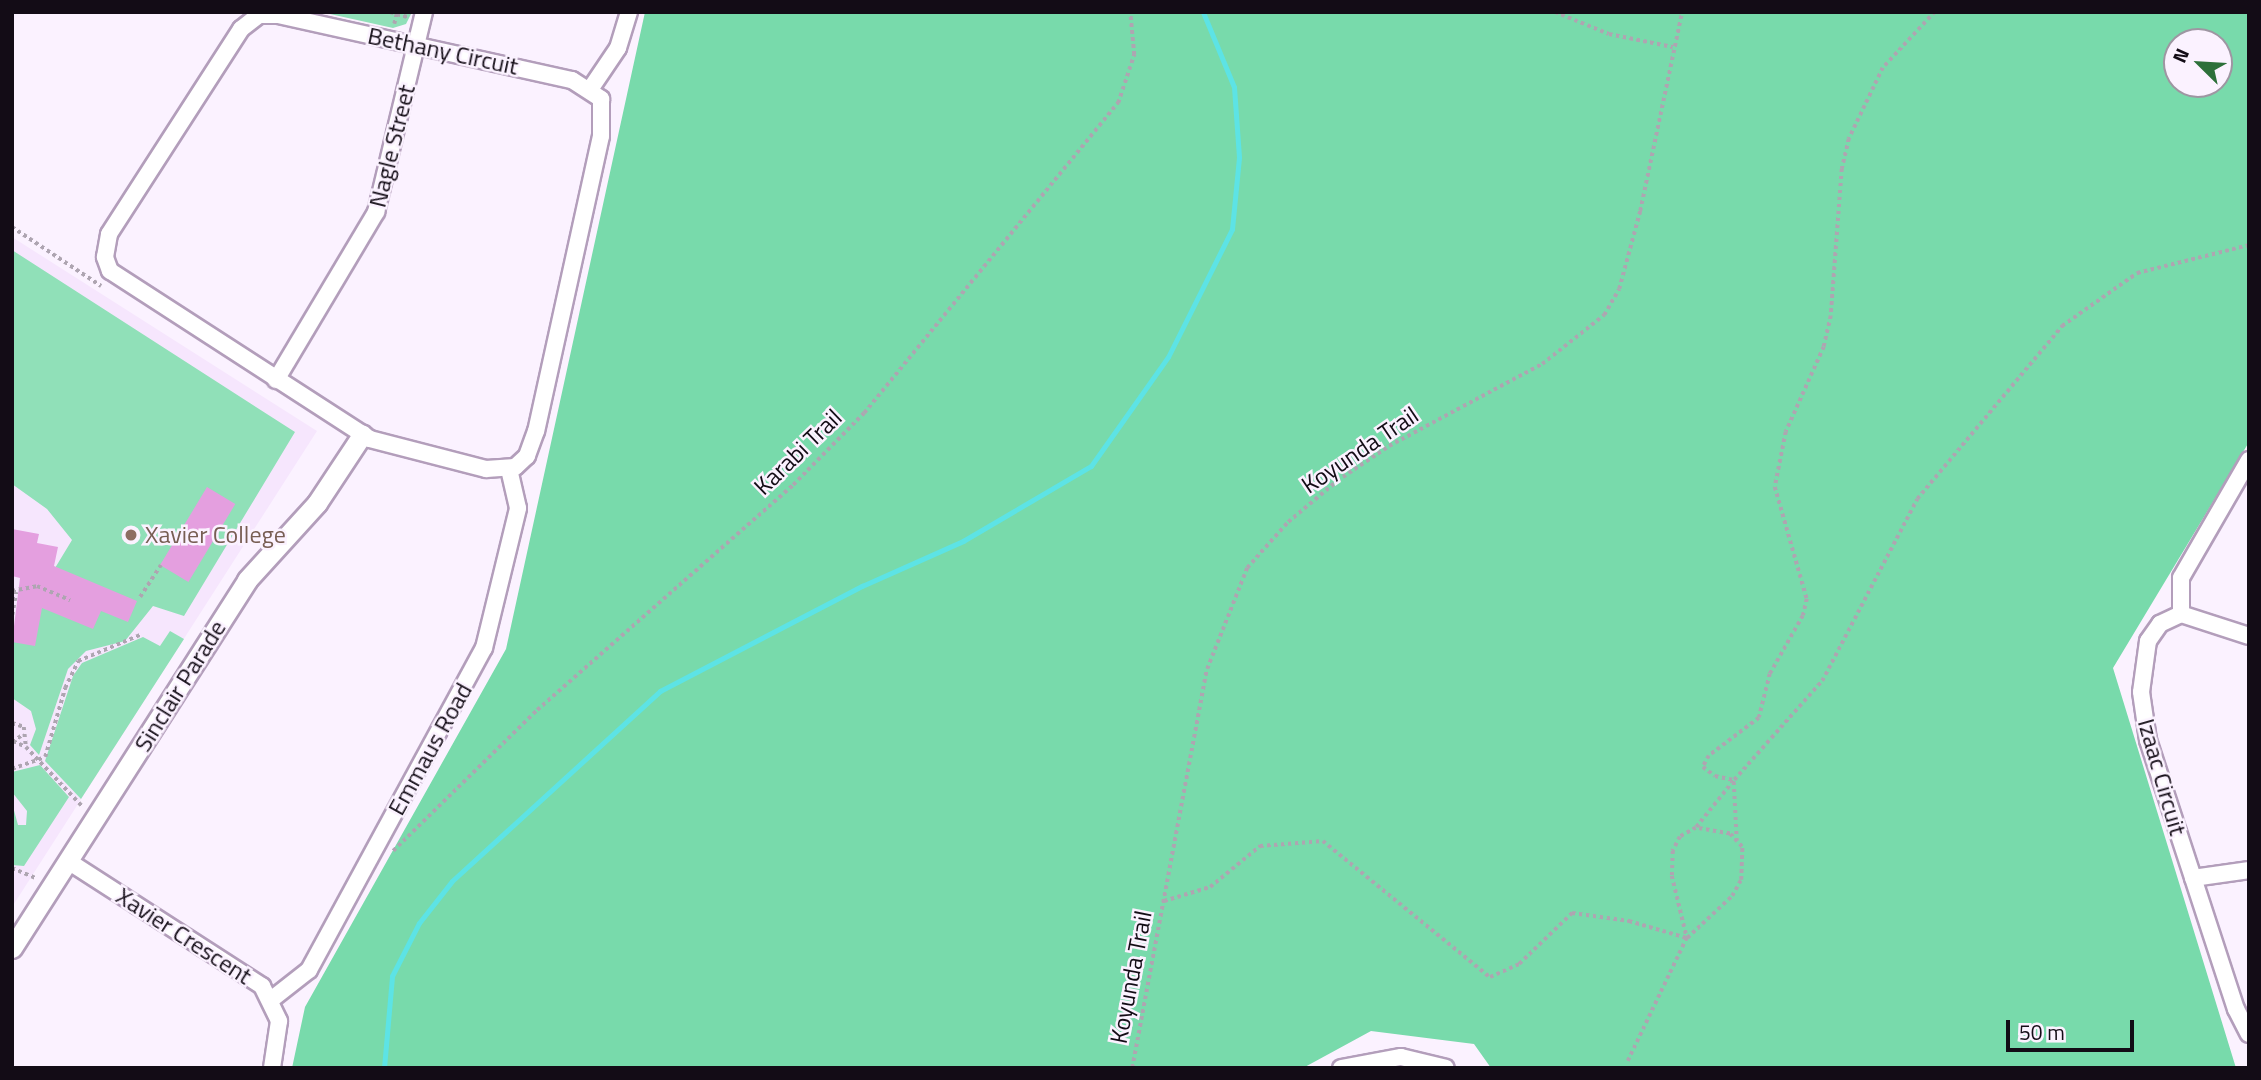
<!DOCTYPE html>
<html>
<head>
<meta charset="utf-8">
<style>
	body { margin:0 }
	#map { position:relative; width:2261px; height:1080px; overflow:hidden; background:#fbf2ff; font-family:"Titillium Web",sans-serif }
	div>[style] { position:absolute }
	[style*='--x'] { left:calc(var(--x)*1px); top:calc(var(--y)*1px); width:calc(var(--w)*1px); rotate:calc(var(--a)*1deg) }
	.built>* { inset:0; background:#f6e6fd }
	.green>* { inset:0; background:#90e0b8 }
	.forest>* { inset:0; background:#78daab }
	.stream>* { height:5px; margin:-2.5px; padding:0 2.5px; transform-origin:2.5px; border-radius:2.5px; background:#5de3e5 }
	.building>* { inset:0; background:#e49fdf; transform-origin:0 0 }
	.path>* { height:3.5px; margin-top:-1.75px; transform-origin:0; background:repeating-linear-gradient(90deg,#aea5b1 0 3.5px,transparent 0 7px) }
	.roads { filter:drop-shadow(2px 0 #b39ebb) drop-shadow(-2px 0 #b39ebb) drop-shadow(0 2px #b39ebb) drop-shadow(0 -2px #b39ebb) }
	.minor>* { height:16px; margin:-8px; padding:0 8px; transform-origin:8px; border-radius:8px; background:#fff }
	.tertiary>* { height:19px; margin:-9.5px; padding:0 9.5px; transform-origin:9.5px; border-radius:9.5px; background:#fff }
	.dots>* { width:19px; height:19px; translate:-50% -50%; box-sizing:border-box; border:4px solid #fbf2ff; border-radius:50% }
	span { translate:-50% -50%; white-space:nowrap; text-align:center; line-height:1.15; -webkit-text-stroke:5px #fbf2ff; paint-order:stroke }
	.street-label { font-size:24px; color:#130c16 }
	.education-label { font-size:24px; color:#785e54 }
	.left { translate:0 -50%; text-align:left }
	.frame { position:absolute; inset:0; border:14px solid #130c16; pointer-events:none }
	.north { position:absolute; left:2163px; top:28px; width:70px; height:70px; box-sizing:border-box; background:#fbf2ff; border:2px solid #9e96a2; border-radius:50%; rotate:294deg; font-size:19px; font-weight:700; line-height:28px; text-align:center; color:#130c16 }
	.north::after { content:''; display:block; margin:auto; width:24px; height:32px; background:#2d703a; clip-path:polygon(50% 0,100% 100%,50% 72%,0 100%) }
	.scale { position:absolute; left:2006px; top:1020px; width:128px; height:32px; box-sizing:border-box; border:4px solid #130c16; border-top:0; padding-left:9px; font-size:21px; line-height:24px; white-space:nowrap; color:#130c16; -webkit-text-stroke:5px #fbf2ff; paint-order:stroke }
</style>
</head>
<body>
<div id="map">
	<div class="built">
		<div style="clip-path:polygon(12px 237px,317px 431px,12px 907px)"></div>
	</div>
	<div class="green">
		<div style="clip-path:polygon(321px 12px,412px 12px,406px 24px,393px 28px)"></div>
		<div style="clip-path:polygon(12px 250px,295px 432px,184px 616px,153px 606px,125px 641px,86px 651px,68px 669px,39px 755px,30px 745px,36px 729px,31px 711px,12px 698px,12px 639px,72px 540px,47px 509px,12px 484px)"></div>
		<div style="clip-path:polygon(170px 631px,184px 639px,81px 799px,45px 761px,73px 676px,82px 663px,143px 637px,160px 646px)"></div>
		<div style="clip-path:polygon(40px 765px,69px 797px,24px 866px,12px 865px,12px 803px,18px 825px,26px 825px,27px 811px,12px 792px,12px 772px)"></div>
	</div>
	<div class="forest">
		<div style="clip-path:polygon(evenodd,645px 12px,2249px 12px,2249px 442px,2113px 668px,2236px 1068px,1491px 1068px,1474px 1044px,1371px 1031px,1303px 1068px,292px 1068px,305px 1007px,506px 649px,645px 12px,2177px 42px,2219px 42px,2219px 84px,2177px 84px,2177px 42px)"></div>
	</div>
	<div class="stream">
		<div style="--x:384;--y:1068;--w:92;--a:-85"></div>
		<div style="--x:392;--y:976;--w:59;--a:-63"></div>
		<div style="--x:419;--y:923;--w:53;--a:-51.8"></div>
		<div style="--x:452;--y:881;--w:282;--a:-42.4"></div>
		<div style="--x:660;--y:691;--w:228;--a:-27.5"></div>
		<div style="--x:862;--y:586;--w:111;--a:-24"></div>
		<div style="--x:963;--y:541;--w:148;--a:-30.4"></div>
		<div style="--x:1091;--y:466;--w:133;--a:-54.8"></div>
		<div style="--x:1168;--y:357;--w:143;--a:-63.4"></div>
		<div style="--x:1232;--y:229;--w:72;--a:-84.4"></div>
		<div style="--x:1239;--y:157;--w:70;--a:-94.1"></div>
		<div style="--x:1234;--y:87;--w:81;--a:-112.5"></div>
	</div>
	<div class="building">
		<div style="left:207px;top:487px;width:33px;height:91px;rotate:31deg"></div>
		<div style="clip-path:polygon(12px 529px,39px 534px,37px 543px,58px 547px,54px 566px,137px 601px,128px 622px,101px 611px,93px 629px,42px 608px,35px 646px,12px 642px,20px 578px,12px 576px)"></div>
	</div>
	<div class="path">
		<div style="--x:390;--y:12;--w:19;--a:16"></div>
		<div style="--x:1555;--y:12;--w:58;--a:22.2"></div>
		<div style="--x:1609;--y:34;--w:65;--a:11.5"></div>
		<div style="--x:1935;--y:12;--w:76;--a:132.9"></div>
		<div style="--x:1883;--y:68;--w:79;--a:115.6"></div>
		<div style="--x:1849;--y:139;--w:31;--a:103"></div>
		<div style="--x:1842;--y:169;--w:147;--a:94.3"></div>
		<div style="--x:1831;--y:316;--w:32;--a:103"></div>
		<div style="--x:1824;--y:347;--w:93;--a:114.1"></div>
		<div style="--x:1786;--y:432;--w:56;--a:101.3"></div>
		<div style="--x:1775;--y:487;--w:116;--a:74.1"></div>
		<div style="--x:1807;--y:599;--w:17;--a:103"></div>
		<div style="--x:1803;--y:616;--w:67;--a:119.6"></div>
		<div style="--x:1770;--y:674;--w:45;--a:104"></div>
		<div style="--x:1759;--y:718;--w:63;--a:142.8"></div>
		<div style="--x:1709;--y:756;--w:13;--a:119"></div>
		<div style="--x:1703;--y:767;--w:15;--a:37"></div>
		<div style="--x:1715;--y:776;--w:19;--a:12"></div>
		<div style="--x:1734;--y:780;--w:132;--a:-48.4"></div>
		<div style="--x:1822;--y:681;--w:205;--a:-62.4"></div>
		<div style="--x:1917;--y:499;--w:226;--a:-50"></div>
		<div style="--x:2062;--y:326;--w:92;--a:-35.2"></div>
		<div style="--x:2137;--y:273;--w:115;--a:-14"></div>
		<div style="--x:394;--y:24;--w:12;--a:-76"></div>
		<div style="--x:12;--y:227;--w:107;--a:33.5"></div>
		<div style="--x:12;--y:591;--w:25;--a:-11"></div>
		<div style="--x:37;--y:586;--w:36;--a:23"></div>
		<div style="--x:140;--y:597;--w:38;--a:-57"></div>
		<div style="--x:12;--y:615;--w:23;--a:-80"></div>
		<div style="--x:12;--y:723;--w:13;--a:18"></div>
		<div style="--x:24;--y:727;--w:20;--a:84"></div>
		<div style="--x:26;--y:747;--w:81;--a:46.5"></div>
		<div style="--x:13;--y:741;--w:14;--a:25"></div>
		<div style="--x:12;--y:742;--w:14;--a:-34"></div>
		<div style="--x:12;--y:769;--w:35;--a:-20"></div>
		<div style="--x:45;--y:757;--w:72;--a:-73.8"></div>
		<div style="--x:65;--y:688;--w:30;--a:-64"></div>
		<div style="--x:78;--y:661;--w:67;--a:-22.8"></div>
		<div style="--x:1734;--y:782;--w:59;--a:87.1"></div>
		<div style="--x:1696;--y:827;--w:60;--a:-51"></div>
		<div style="--x:393;--y:851;--w:202;--a:-44.4"></div>
		<div style="--x:537;--y:710;--w:341;--a:-41.3"></div>
		<div style="--x:793;--y:485;--w:101;--a:-45.4"></div>
		<div style="--x:864;--y:413;--w:401;--a:-50.7"></div>
		<div style="--x:1118;--y:103;--w:51;--a:-71.6"></div>
		<div style="--x:1134;--y:55;--w:43;--a:-95.3"></div>
		<div style="--x:12;--y:868;--w:26;--a:23"></div>
		<div style="--x:1164;--y:901;--w:48;--a:-16.9"></div>
		<div style="--x:1210;--y:887;--w:65;--a:-39.4"></div>
		<div style="--x:1260;--y:846;--w:63;--a:-4.5"></div>
		<div style="--x:1323;--y:841;--w:215;--a:39.2"></div>
		<div style="--x:1490;--y:977;--w:32;--a:-24"></div>
		<div style="--x:1519;--y:964;--w:74;--a:-43.9"></div>
		<div style="--x:1572;--y:913;--w:58;--a:8"></div>
		<div style="--x:1629;--y:921;--w:60;--a:16.3"></div>
		<div style="--x:1687;--y:938;--w:62;--a:-43"></div>
		<div style="--x:1732;--y:896;--w:18;--a:-61"></div>
		<div style="--x:1741;--y:880;--w:33;--a:-88"></div>
		<div style="--x:1742;--y:847;--w:18;--a:-133"></div>
		<div style="--x:1730;--y:834;--w:35;--a:-170"></div>
		<div style="--x:1696;--y:828;--w:18;--a:151"></div>
		<div style="--x:1680;--y:837;--w:16;--a:117"></div>
		<div style="--x:1673;--y:851;--w:25;--a:92"></div>
		<div style="--x:1672;--y:876;--w:64;--a:76.4"></div>
		<div style="--x:1687;--y:938;--w:139;--a:115.6"></div>
		<div style="--x:1132;--y:1068;--w:406;--a:-79.4"></div>
		<div style="--x:1207;--y:669;--w:109;--a:-68.4"></div>
		<div style="--x:1247;--y:568;--w:62;--a:-48.3"></div>
		<div style="--x:1288;--y:522;--w:64;--a:-39.9"></div>
		<div style="--x:1337;--y:481;--w:63;--a:-33.9"></div>
		<div style="--x:1389;--y:446;--w:174;--a:-28.2"></div>
		<div style="--x:1542;--y:364;--w:79;--a:-38.3"></div>
		<div style="--x:1604;--y:315;--w:30;--a:-60"></div>
		<div style="--x:1619;--y:289;--w:81;--a:-74.9"></div>
		<div style="--x:1640;--y:211;--w:203;--a:-78.1"></div>
	</div>
	<div class="roads">
		<div class="minor">
			<div style="--x:259;--y:15;--w:19;--a:0"></div>
			<div style="--x:278;--y:15;--w:301;--a:12.5"></div>
			<div style="--x:572;--y:80;--w:35;--a:33"></div>
			<div style="--x:601;--y:99;--w:37;--a:90"></div>
			<div style="--x:601;--y:136;--w:302;--a:102.4"></div>
			<div style="--x:536;--y:431;--w:27;--a:110"></div>
			<div style="--x:527;--y:456;--w:16;--a:137"></div>
			<div style="--x:515;--y:467;--w:29;--a:176"></div>
			<div style="--x:486;--y:469;--w:120;--a:-165.5"></div>
			<div style="--x:370;--y:439;--w:310;--a:-147.1"></div>
			<div style="--x:110;--y:271;--w:15;--a:-110"></div>
			<div style="--x:105;--y:257;--w:23;--a:-80"></div>
			<div style="--x:109;--y:234;--w:244;--a:-57.2"></div>
			<div style="--x:241;--y:29;--w:23;--a:-38"></div>
			<div style="--x:591;--y:88;--w:48;--a:-56"></div>
			<div style="--x:618;--y:48;--w:38;--a:-73"></div>
			<div style="--x:276;--y:380;--w:196;--a:-59.2"></div>
			<div style="--x:376;--y:212;--w:206;--a:-76.5"></div>
			<div style="--x:2249;--y:460;--w:136;--a:120"></div>
			<div style="--x:2181;--y:578;--w:36;--a:90"></div>
			<div style="--x:2181;--y:614;--w:23;--a:155"></div>
			<div style="--x:2160;--y:624;--w:21;--a:125"></div>
			<div style="--x:2148;--y:641;--w:51;--a:97.8"></div>
			<div style="--x:2141;--y:692;--w:49;--a:81.7"></div>
			<div style="--x:2148;--y:740;--w:283;--a:71.9"></div>
			<div style="--x:2236;--y:1009;--w:28;--a:63"></div>
			<div style="--x:2181;--y:614;--w:71;--a:17.9"></div>
			<div style="--x:68;--y:861;--w:231;--a:32.8"></div>
			<div style="--x:262;--y:986;--w:39;--a:64"></div>
			<div style="--x:279;--y:1021;--w:48;--a:98.5"></div>
			<div style="--x:2193;--y:878;--w:57;--a:-8.1"></div>
			<div style="--x:272;--y:999;--w:47;--a:-38.1"></div>
			<div style="--x:309;--y:970;--w:366;--a:-61.5"></div>
			<div style="--x:484;--y:648;--w:144;--a:-76.3"></div>
			<div style="--x:518;--y:508;--w:39;--a:-103"></div>
			<div style="--x:1341;--y:1068;--w:61;--a:-10.4"></div>
			<div style="--x:1401;--y:1057;--w:46;--a:13.7"></div>
		</div>
		<div class="tertiary">
			<div style="--x:12;--y:948;--w:437;--a:-57.4"></div>
			<div style="--x:247;--y:580;--w:104;--a:-47.7"></div>
			<div style="--x:317;--y:503;--w:82;--a:-56.5"></div>
		</div>
	</div>
	<div class="dots">
		<div style="left:131px;top:535px;background:#8d6e63"></div>
	</div>
	<div class="street-label">
		<span style="left:443px;top:51px;rotate:12deg">Bethany Circuit</span>
		<span style="left:392px;top:146px;rotate:-76deg">Nagle Street</span>
		<span style="left:1360px;top:450px;rotate:-34deg">Koyunda Trail</span>
		<span style="left:798px;top:452px;rotate:-44deg">Karabi Trail</span>
		<span style="left:180px;top:686px;rotate:-58deg">Sinclair Parade</span>
		<span style="left:430px;top:749px;rotate:-61deg">Emmaus Road</span>
		<span style="left:2162px;top:777px;rotate:74deg">Izaac Circuit</span>
		<span style="left:184px;top:936px;rotate:33deg">Xavier Crescent</span>
		<span style="left:1131px;top:977px;rotate:-79deg">Koyunda Trail</span>
	</div>
	<div class="education-label">
		<span class="left" style="left:145px;top:535px">Xavier College</span>
	</div>
	<div class="frame"></div>
	<div class="north">N</div>
	<div class="scale">50 m</div>
</div>
</body>
</html>
